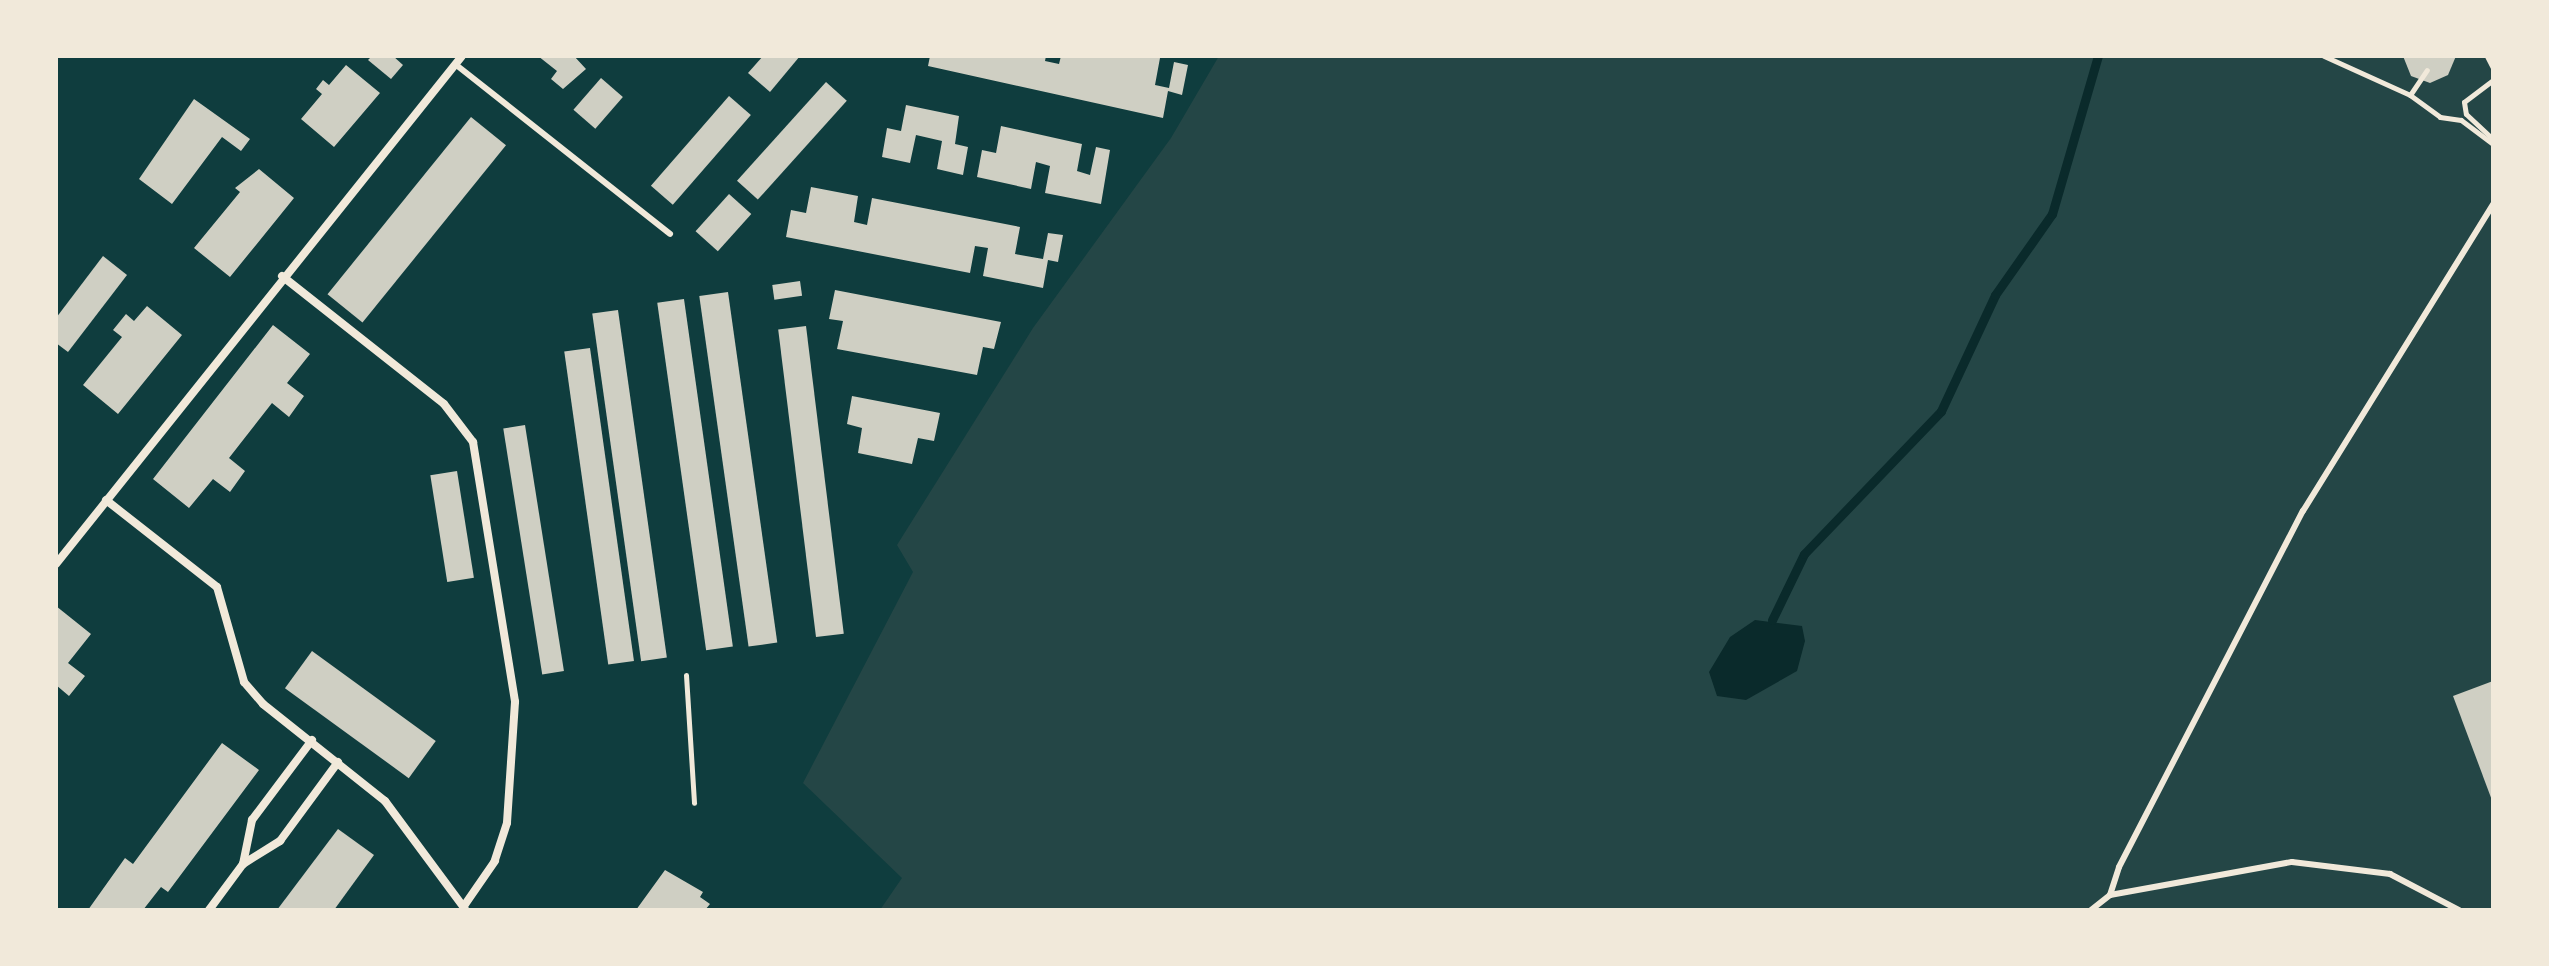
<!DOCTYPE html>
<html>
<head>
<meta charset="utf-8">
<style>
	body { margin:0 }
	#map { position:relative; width:2549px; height:966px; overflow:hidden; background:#0f3d3e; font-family:"Varela Round",sans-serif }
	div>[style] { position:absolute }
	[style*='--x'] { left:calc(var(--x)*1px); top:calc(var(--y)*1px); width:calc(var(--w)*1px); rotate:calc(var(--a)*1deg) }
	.green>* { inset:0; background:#244646 }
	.water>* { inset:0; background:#0a2a2b }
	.stream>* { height:9px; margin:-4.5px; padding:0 4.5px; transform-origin:4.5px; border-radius:4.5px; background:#0a2a2b }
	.building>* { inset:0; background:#cfcfc3; transform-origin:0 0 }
	.path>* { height:5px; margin:-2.5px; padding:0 2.5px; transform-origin:2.5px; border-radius:2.5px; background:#f1e9da }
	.service>* { height:6px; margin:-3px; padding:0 3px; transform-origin:3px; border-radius:3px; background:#f1e9da }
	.minor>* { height:8px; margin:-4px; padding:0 4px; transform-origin:4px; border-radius:4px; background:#f1e9da }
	span { translate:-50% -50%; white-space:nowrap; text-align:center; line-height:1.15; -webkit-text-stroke:7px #f1e9da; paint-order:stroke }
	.frame { position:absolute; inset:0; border:58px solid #f1e9da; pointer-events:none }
</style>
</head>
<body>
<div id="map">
	<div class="green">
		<div style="clip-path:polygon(1219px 56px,2493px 56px,2493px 910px,880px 910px,902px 878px,803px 783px,913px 572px,897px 545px,1033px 328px,1171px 138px)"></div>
	</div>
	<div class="water">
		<div style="clip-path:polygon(1755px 620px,1802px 626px,1805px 641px,1797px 671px,1746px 700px,1717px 696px,1709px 672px,1730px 637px)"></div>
	</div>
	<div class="stream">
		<div style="--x:1772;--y:620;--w:73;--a:-64.1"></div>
		<div style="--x:1804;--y:554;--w:198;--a:-46.2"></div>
		<div style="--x:1941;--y:411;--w:128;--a:-65"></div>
		<div style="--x:1995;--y:295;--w:99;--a:-54.9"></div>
		<div style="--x:2052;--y:214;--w:165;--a:-73.8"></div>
	</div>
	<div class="building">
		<div style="clip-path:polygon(372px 56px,393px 56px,403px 65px,391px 79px,368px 60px)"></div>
		<div style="clip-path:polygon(538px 56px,574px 56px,586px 69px,563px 89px,551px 79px,557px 71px)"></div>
		<div style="clip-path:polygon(763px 56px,800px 56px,770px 92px,748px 73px)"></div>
		<div style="clip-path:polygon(930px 56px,1046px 56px,1045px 61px,1059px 64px,1061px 56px,1148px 56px,1160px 58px,1155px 85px,1169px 88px,1174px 62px,1188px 65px,1182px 95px,1168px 91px,1163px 118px,928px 66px)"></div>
		<div style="clip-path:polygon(2403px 56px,2456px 56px,2448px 75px,2430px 83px,2411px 76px)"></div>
		<div style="clip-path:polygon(346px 65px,380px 93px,334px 147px,301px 119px,322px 94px,316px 89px,323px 80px,329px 85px)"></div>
		<div style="left:601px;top:78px;width:29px;height:42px;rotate:41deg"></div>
		<div style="left:826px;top:82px;width:28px;height:133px;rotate:42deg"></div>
		<div style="left:729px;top:96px;width:29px;height:119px;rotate:41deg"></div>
		<div style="clip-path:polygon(194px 99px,250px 139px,241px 151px,222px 137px,172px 204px,139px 179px)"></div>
		<div style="clip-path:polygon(906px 105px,959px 116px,955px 144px,968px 147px,963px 175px,937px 169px,942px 141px,916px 135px,910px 163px,882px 157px,887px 128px,901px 131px)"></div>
		<div style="left:471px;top:117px;width:45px;height:228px;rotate:39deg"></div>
		<div style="clip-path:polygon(1001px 126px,1082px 144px,1077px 171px,1090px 175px,1096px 147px,1110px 150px,1101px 204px,1045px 193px,1050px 166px,1036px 162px,1031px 189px,977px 177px,982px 150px,996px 153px)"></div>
		<div style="clip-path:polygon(259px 169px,294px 198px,230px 277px,194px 248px,240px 192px,235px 188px)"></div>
		<div style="clip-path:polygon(811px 187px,858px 196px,854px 222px,867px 225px,872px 198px,1020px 227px,1015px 254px,1043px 259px,1048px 233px,1063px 235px,1058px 262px,1048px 260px,1043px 288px,983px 276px,988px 248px,975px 246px,970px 273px,786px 237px,791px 210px,806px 213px)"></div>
		<div style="left:729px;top:194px;width:30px;height:50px;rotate:42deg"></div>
		<div style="clip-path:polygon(103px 256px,127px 275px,68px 352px,56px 343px,56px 318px)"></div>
		<div style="left:800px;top:281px;width:15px;height:28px;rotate:82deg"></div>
		<div style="clip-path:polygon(835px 290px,1001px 322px,994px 349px,983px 347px,977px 375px,837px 349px,843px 321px,829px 319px)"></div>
		<div style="left:728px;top:292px;width:354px;height:29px;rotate:82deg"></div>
		<div style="left:684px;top:299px;width:351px;height:27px;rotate:82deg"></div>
		<div style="clip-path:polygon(147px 306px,182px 335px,118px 414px,83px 385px,122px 337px,113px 330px,126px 314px,134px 321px)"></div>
		<div style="left:618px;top:310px;width:351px;height:26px;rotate:82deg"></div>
		<div style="clip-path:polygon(273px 325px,310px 354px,287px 383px,304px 396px,289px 417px,272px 403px,229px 458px,245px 471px,230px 492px,213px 479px,189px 508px,153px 479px)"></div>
		<div style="left:806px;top:326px;width:310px;height:28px;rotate:83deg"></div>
		<div style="left:590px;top:348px;width:316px;height:26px;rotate:82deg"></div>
		<div style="clip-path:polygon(852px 396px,940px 413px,934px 441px,918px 438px,912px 464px,858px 453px,862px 428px,847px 424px)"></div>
		<div style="left:525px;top:425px;width:249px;height:22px;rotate:81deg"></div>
		<div style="left:457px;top:471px;width:108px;height:27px;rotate:81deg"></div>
		<div style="clip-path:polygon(56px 606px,91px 634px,68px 663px,85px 676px,69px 696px,56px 685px)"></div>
		<div style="left:312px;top:651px;width:153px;height:46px;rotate:36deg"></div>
		<div style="clip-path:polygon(2493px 681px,2493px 803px,2453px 696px)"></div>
		<div style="clip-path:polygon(222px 743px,259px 770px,168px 892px,161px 887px,143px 910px,88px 910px,125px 858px,133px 864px)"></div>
		<div style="clip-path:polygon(338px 829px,374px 855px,334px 910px,277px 910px)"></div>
		<div style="clip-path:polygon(665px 870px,703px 892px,700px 897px,710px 904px,705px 910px,636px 910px)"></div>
	</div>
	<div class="path">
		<div style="--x:2324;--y:56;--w:94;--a:24.4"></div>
		<div style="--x:2410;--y:95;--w:37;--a:36"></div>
		<div style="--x:2440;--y:117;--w:21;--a:8"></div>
		<div style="--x:2461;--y:120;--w:40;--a:37"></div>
		<div style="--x:2487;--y:56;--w:13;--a:63"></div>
		<div style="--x:2493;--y:80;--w:36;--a:143"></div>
		<div style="--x:2464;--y:102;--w:12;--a:81"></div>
		<div style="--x:2466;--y:114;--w:37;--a:43"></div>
		<div style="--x:2410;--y:95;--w:30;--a:-56"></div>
		<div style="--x:686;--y:675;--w:128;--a:86.4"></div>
	</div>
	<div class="service">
		<div style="--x:455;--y:64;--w:274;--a:38.3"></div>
		<div style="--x:2110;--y:895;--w:29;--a:-72"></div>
		<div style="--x:2119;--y:867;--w:401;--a:-62.7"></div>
		<div style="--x:2303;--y:511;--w:361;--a:-58.2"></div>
		<div style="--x:2091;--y:910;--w:24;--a:-38"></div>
		<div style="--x:2110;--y:895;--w:185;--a:-10.3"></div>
		<div style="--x:2292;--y:862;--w:99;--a:7"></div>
		<div style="--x:2390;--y:874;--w:78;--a:27.6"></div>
	</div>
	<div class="minor">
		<div style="--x:282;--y:276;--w:206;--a:38.3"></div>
		<div style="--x:444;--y:404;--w:48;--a:52.7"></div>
		<div style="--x:473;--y:442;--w:263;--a:80.8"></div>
		<div style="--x:515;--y:702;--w:121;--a:93.8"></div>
		<div style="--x:507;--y:823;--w:40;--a:108"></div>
		<div style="--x:495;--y:861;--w:55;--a:124.6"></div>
		<div style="--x:106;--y:500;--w:141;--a:38.1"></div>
		<div style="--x:217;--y:587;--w:99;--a:74.1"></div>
		<div style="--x:244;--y:682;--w:29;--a:49"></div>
		<div style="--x:263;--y:704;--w:156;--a:38.5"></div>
		<div style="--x:385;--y:801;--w:134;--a:53.5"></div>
		<div style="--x:56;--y:564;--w:650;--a:-51.37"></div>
		<div style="--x:243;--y:864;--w:45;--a:-78.4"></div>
		<div style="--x:252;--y:820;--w:100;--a:-53.1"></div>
		<div style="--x:209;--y:910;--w:57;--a:-53.5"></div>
		<div style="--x:243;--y:864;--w:44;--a:-31.9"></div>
		<div style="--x:280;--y:841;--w:98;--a:-53.7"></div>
	</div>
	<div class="frame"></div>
</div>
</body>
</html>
